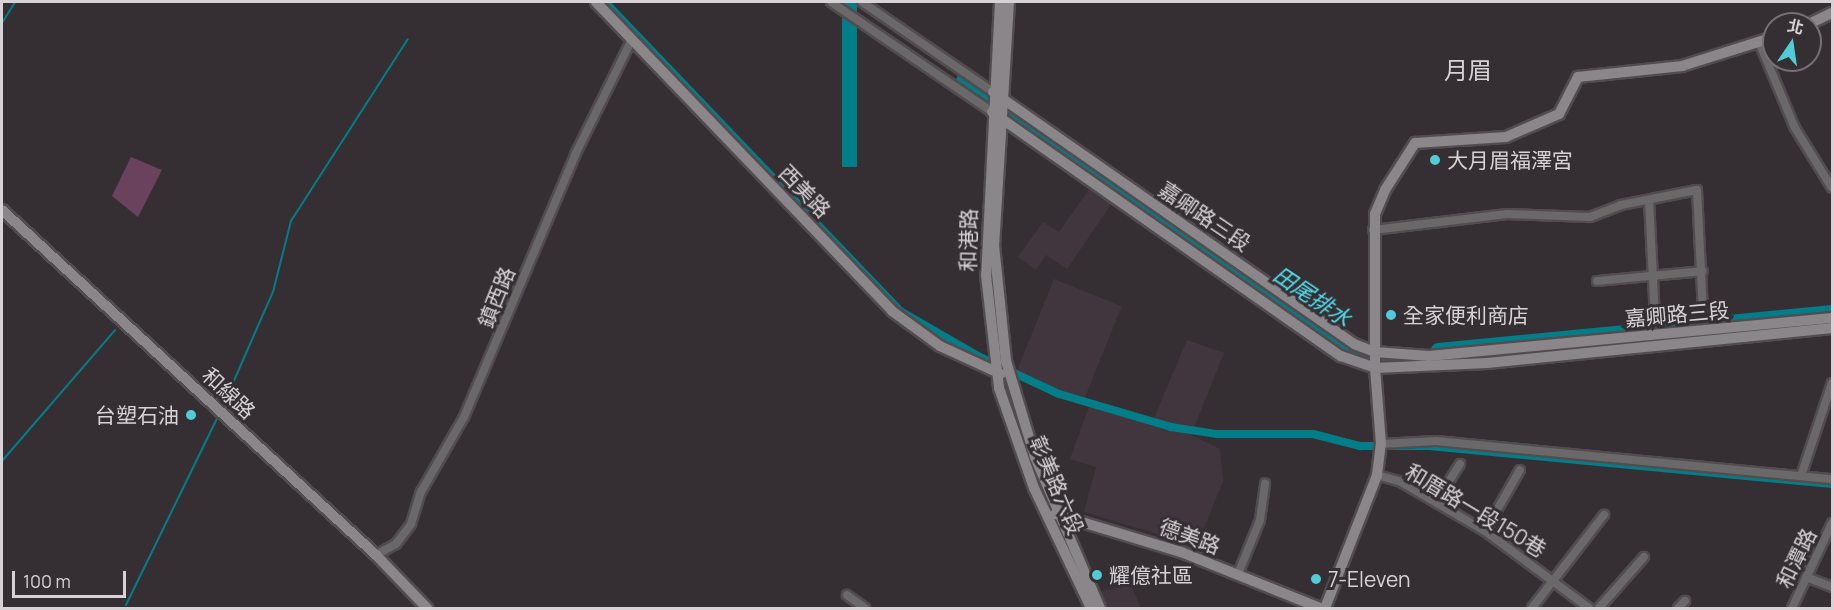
<!DOCTYPE html>
<html>
<head>
<meta charset="utf-8">
<style>
	body { margin:0 }
	#map { position:relative; width:1834px; height:610px; overflow:hidden; background:#352f33; font-family:Manrope,"Noto Sans TC",sans-serif }
	div>[style] { position:absolute }
	[style*='--x'] { left:calc(var(--x)*1px); top:calc(var(--y)*1px); width:calc(var(--w)*1px); rotate:calc(var(--a)*1deg) }
	.built>* { inset:0; background:#42363e; transform-origin:0 0 }
	.green>* { inset:0; background:#6a425e }
	.water>* { inset:0; background:#017e88; transform-origin:0 0 }
	.stream>* { height:2px; margin:-1px; padding:0 1px; transform-origin:1px; border-radius:1px; background:#017e88 }
	.canal>* { height:8px; margin:-4px; padding:0 4px; transform-origin:4px; border-radius:4px; background:#017e88 }
	.river>* { height:14px; margin:-7px; padding:0 7px; transform-origin:7px; border-radius:7px; background:#017e88 }
	.roads { filter:drop-shadow(2px 0 #524c50) drop-shadow(-2px 0 #524c50) drop-shadow(0 2px #524c50) drop-shadow(0 -2px #524c50) }
	.street>* { height:8px; margin:-4px; padding:0 4px; transform-origin:4px; border-radius:4px; background:#6b686a }
	.secondary>* { height:10px; margin:-5px; padding:0 5px; transform-origin:5px; border-radius:5px; background:#8b8689 }
	.dots>* { width:16px; height:16px; translate:-50% -50%; box-sizing:border-box; border:3px solid #352f33; border-radius:50% }
	span { translate:-50% -50%; white-space:nowrap; text-align:center; line-height:1.15; -webkit-text-stroke:6px #352f33; paint-order:stroke }
	.poi-label { font-size:21px; color:#d7d2d5 }
	.left { translate:0 -50%; text-align:left }
	.right { translate:-100% -50%; text-align:right }
	.street-label { font-size:21px; color:#d7d2d5 }
	.water-label { font-size:22px; color:#50e0ef; font-style:italic }
	.quarter-label { font-size:24px; color:#d7d2d5 }
	.frame { position:absolute; inset:0; border:3px solid #d7d2d5; pointer-events:none }
	.north { position:absolute; left:1762px; top:12px; width:60px; height:60px; box-sizing:border-box; background:#352f33; border:2px solid #767074; border-radius:50%; rotate:13deg; font-size:16px; font-weight:700; line-height:24px; text-align:center; color:#d7d2d5 }
	.north::after { content:''; display:block; margin:auto; width:21px; height:27px; background:#52cbd8; clip-path:polygon(50% 0,100% 100%,50% 72%,0 100%) }
	.scale { position:absolute; left:12px; top:571px; width:114px; height:27px; box-sizing:border-box; border:3px solid #d7d2d5; border-top:0; padding-left:8px; font-size:18px; line-height:21px; white-space:nowrap; color:#d7d2d5; -webkit-text-stroke:4px #352f33; paint-order:stroke }
</style>
</head>
<body>
<div id="map">
	<div class="built">
		<div style="clip-path:polygon(1090px 188px,1112px 203px,1067px 269px,1046px 255px,1036px 270px,1018px 257px,1043px 222px,1059px 232px)"></div>
		<div style="left:1054px;top:279px;width:73px;height:101px;rotate:22deg"></div>
		<div style="clip-path:polygon(1187px 340px,1224px 353px,1191px 435px,1220px 449px,1223px 481px,1197px 546px,1084px 512px,1096px 467px,1070px 459px,1090px 404px,1152px 423px)"></div>
		<div style="clip-path:polygon(1130px 583px,1141px 608px,1104px 608px,1097px 593px)"></div>
	</div>
	<div class="green">
		<div style="clip-path:polygon(131px 157px,162px 170px,138px 217px,112px 196px)"></div>
	</div>
	<div class="water">
		<div style="left:842px;top:2px;width:15px;height:165px"></div>
	</div>
	<div class="stream">
		<div style="--x:2;--y:23;--w:25;--a:-58"></div>
		<div style="--x:222;--y:408;--w:127;--a:-66.3"></div>
		<div style="--x:273;--y:292;--w:73;--a:-75.8"></div>
		<div style="--x:291;--y:221;--w:216;--a:-57.3"></div>
		<div style="--x:2;--y:461;--w:173;--a:-49.2"></div>
		<div style="--x:126;--y:605;--w:212;--a:-64"></div>
	</div>
	<div class="canal">
		<div style="--x:605;--y:2;--w:427;--a:46.3"></div>
		<div style="--x:900;--y:311;--w:90;--a:30"></div>
		<div style="--x:978;--y:356;--w:89;--a:25.1"></div>
		<div style="--x:1059;--y:394;--w:117;--a:16.4"></div>
		<div style="--x:1171;--y:427;--w:47;--a:8.7"></div>
		<div style="--x:1217;--y:434;--w:96;--a:0"></div>
		<div style="--x:1313;--y:434;--w:49;--a:14.3"></div>
		<div style="--x:1360;--y:446;--w:69;--a:0"></div>
		<div style="--x:1429;--y:446;--w:405;--a:5.4"></div>
	</div>
	<div class="river">
		<div style="--x:963;--y:81;--w:445;--a:34.8"></div>
		<div style="--x:1328;--y:335;--w:41;--a:32.2"></div>
		<div style="--x:1363;--y:357;--w:26;--a:-4"></div>
		<div style="--x:1438;--y:350;--w:396;--a:-5.5"></div>
	</div>
	<div class="roads">
		<div class="street">
			<div style="--x:831;--y:2;--w:195;--a:34.3"></div>
			<div style="--x:862;--y:2;--w:159;--a:34.5"></div>
			<div style="--x:1759;--y:42;--w:93;--a:67.3"></div>
			<div style="--x:1795;--y:128;--w:70;--a:58.3"></div>
			<div style="--x:1649;--y:200;--w:117;--a:87.1"></div>
			<div style="--x:1373;--y:230;--w:135;--a:-6.8"></div>
			<div style="--x:1507;--y:214;--w:83;--a:2.1"></div>
			<div style="--x:1590;--y:217;--w:33;--a:-21"></div>
			<div style="--x:1621;--y:205;--w:77;--a:-11.2"></div>
			<div style="--x:1697;--y:190;--w:123;--a:87.2"></div>
			<div style="--x:1597;--y:281;--w:106;--a:-5.4"></div>
			<div style="--x:1381;--y:444;--w:55;--a:-3.1"></div>
			<div style="--x:1436;--y:441;--w:398;--a:5.5"></div>
			<div style="--x:1377;--y:475;--w:25;--a:16"></div>
			<div style="--x:1401;--y:482;--w:97;--a:30.3"></div>
			<div style="--x:1485;--y:531;--w:129;--a:36.5"></div>
			<div style="--x:1801;--y:476;--w:98;--a:-71.6"></div>
			<div style="--x:1436;--y:502;--w:45;--a:-57.7"></div>
			<div style="--x:1485;--y:531;--w:70;--a:-60.2"></div>
			<div style="--x:376;--y:555;--w:23;--a:-29"></div>
			<div style="--x:396;--y:544;--w:25;--a:-53"></div>
			<div style="--x:411;--y:524;--w:34;--a:-73"></div>
			<div style="--x:421;--y:492;--w:86;--a:-60.2"></div>
			<div style="--x:464;--y:417;--w:285;--a:-67"></div>
			<div style="--x:575;--y:155;--w:129;--a:-63.8"></div>
			<div style="--x:1238;--y:574;--w:58;--a:-67.8"></div>
			<div style="--x:1260;--y:520;--w:37;--a:-82"></div>
			<div style="--x:1806;--y:577;--w:28;--a:21"></div>
			<div style="--x:847;--y:595;--w:22;--a:36"></div>
			<div style="--x:1532;--y:608;--w:118;--a:-52.3"></div>
			<div style="--x:1599;--y:608;--w:68;--a:-48.6"></div>
			<div style="--x:1678;--y:608;--w:10;--a:-45"></div>
			<div style="--x:1792;--y:608;--w:94;--a:-64.8"></div>
		</div>
		<div class="secondary">
			<div style="--x:596;--y:2;--w:428;--a:46.2"></div>
			<div style="--x:892;--y:311;--w:59;--a:36.1"></div>
			<div style="--x:940;--y:346;--w:67;--a:24.7"></div>
			<div style="--x:1000;--y:2;--w:273;--a:92.9"></div>
			<div style="--x:986;--y:275;--w:114;--a:83.4"></div>
			<div style="--x:999;--y:388;--w:106;--a:70.7"></div>
			<div style="--x:1034;--y:488;--w:133;--a:64.6"></div>
			<div style="--x:1009;--y:2;--w:243;--a:93.5"></div>
			<div style="--x:994;--y:245;--w:117;--a:84.1"></div>
			<div style="--x:1006;--y:361;--w:100;--a:73.2"></div>
			<div style="--x:1035;--y:457;--w:164;--a:66.7"></div>
			<div style="--x:1809;--y:24;--w:25;--a:-26"></div>
			<div style="--x:993;--y:92;--w:440;--a:34.9"></div>
			<div style="--x:1354;--y:344;--w:22;--a:21"></div>
			<div style="--x:1375;--y:352;--w:54;--a:4.2"></div>
			<div style="--x:1429;--y:356;--w:405;--a:-5.4"></div>
			<div style="--x:992;--y:112;--w:426;--a:35"></div>
			<div style="--x:1341;--y:356;--w:36;--a:19"></div>
			<div style="--x:1375;--y:368;--w:112;--a:-2.6"></div>
			<div style="--x:1487;--y:363;--w:347;--a:-5.8"></div>
			<div style="--x:2;--y:210;--w:509;--a:42.69"></div>
			<div style="--x:376;--y:555;--w:74;--a:46.1"></div>
			<div style="--x:1055;--y:514;--w:132;--a:16.8"></div>
			<div style="--x:1181;--y:552;--w:150;--a:21.9"></div>
			<div style="--x:1325;--y:608;--w:143;--a:-68.6"></div>
			<div style="--x:1377;--y:475;--w:31;--a:-83"></div>
			<div style="--x:1381;--y:444;--w:76;--a:-94.5"></div>
			<div style="--x:1375;--y:368;--w:154;--a:-90"></div>
			<div style="--x:1375;--y:214;--w:26;--a:-67"></div>
			<div style="--x:1385;--y:190;--w:56;--a:-57.4"></div>
			<div style="--x:1415;--y:143;--w:91;--a:-3.8"></div>
			<div style="--x:1506;--y:137;--w:58;--a:-23.5"></div>
			<div style="--x:1559;--y:114;--w:42;--a:-62.8"></div>
			<div style="--x:1578;--y:77;--w:105;--a:-6"></div>
			<div style="--x:1682;--y:66;--w:96;--a:-17.5"></div>
		</div>
	</div>
	<div class="dots">
		<div style="left:1435px;top:160px;background:#52cbd8"></div>
		<div style="left:1391px;top:315px;background:#52cbd8"></div>
		<div style="left:191px;top:415px;background:#52cbd8"></div>
		<div style="left:1097px;top:575px;background:#52cbd8"></div>
		<div style="left:1316px;top:579px;background:#52cbd8"></div>
	</div>
	<div class="poi-label">
		<span class="left" style="left:1447px;top:160px">大月眉福澤宮</span>
		<span class="left" style="left:1403px;top:315px">全家便利商店</span>
		<span class="right" style="left:179px;top:415px">台塑石油</span>
		<span class="left" style="left:1109px;top:575px">耀億社區</span>
		<span class="left" style="left:1328px;top:579px">7-Eleven</span>
	</div>
	<div class="street-label">
		<span style="left:805px;top:191px;rotate:46deg">西美路</span>
		<span style="left:1205px;top:216px;rotate:34deg">嘉卿路三段</span>
		<span style="left:968px;top:240px;rotate:-89deg">和港路</span>
		<span style="left:496px;top:297px;rotate:-68deg">鎮西路</span>
		<span style="left:1677px;top:314px;rotate:-5deg">嘉卿路三段</span>
		<span style="left:229px;top:393px;rotate:43deg">和線路</span>
		<span style="left:1057px;top:485px;rotate:67deg">彰美路六段</span>
		<span style="left:1476px;top:510px;rotate:31deg">和厝路一段150巷</span>
		<span style="left:1190px;top:536px;rotate:20deg">德美路</span>
		<span style="left:1796px;top:558px;rotate:-64deg">和潭路</span>
	</div>
	<div class="water-label">
		<span style="left:1312px;top:297px;rotate:34deg">田尾排水</span>
	</div>
	<div class="quarter-label">
		<span style="left:1468px;top:70px">月眉</span>
	</div>
	<div class="frame"></div>
	<div class="north">北</div>
	<div class="scale">100 m</div>
</div>
</body>
</html>
